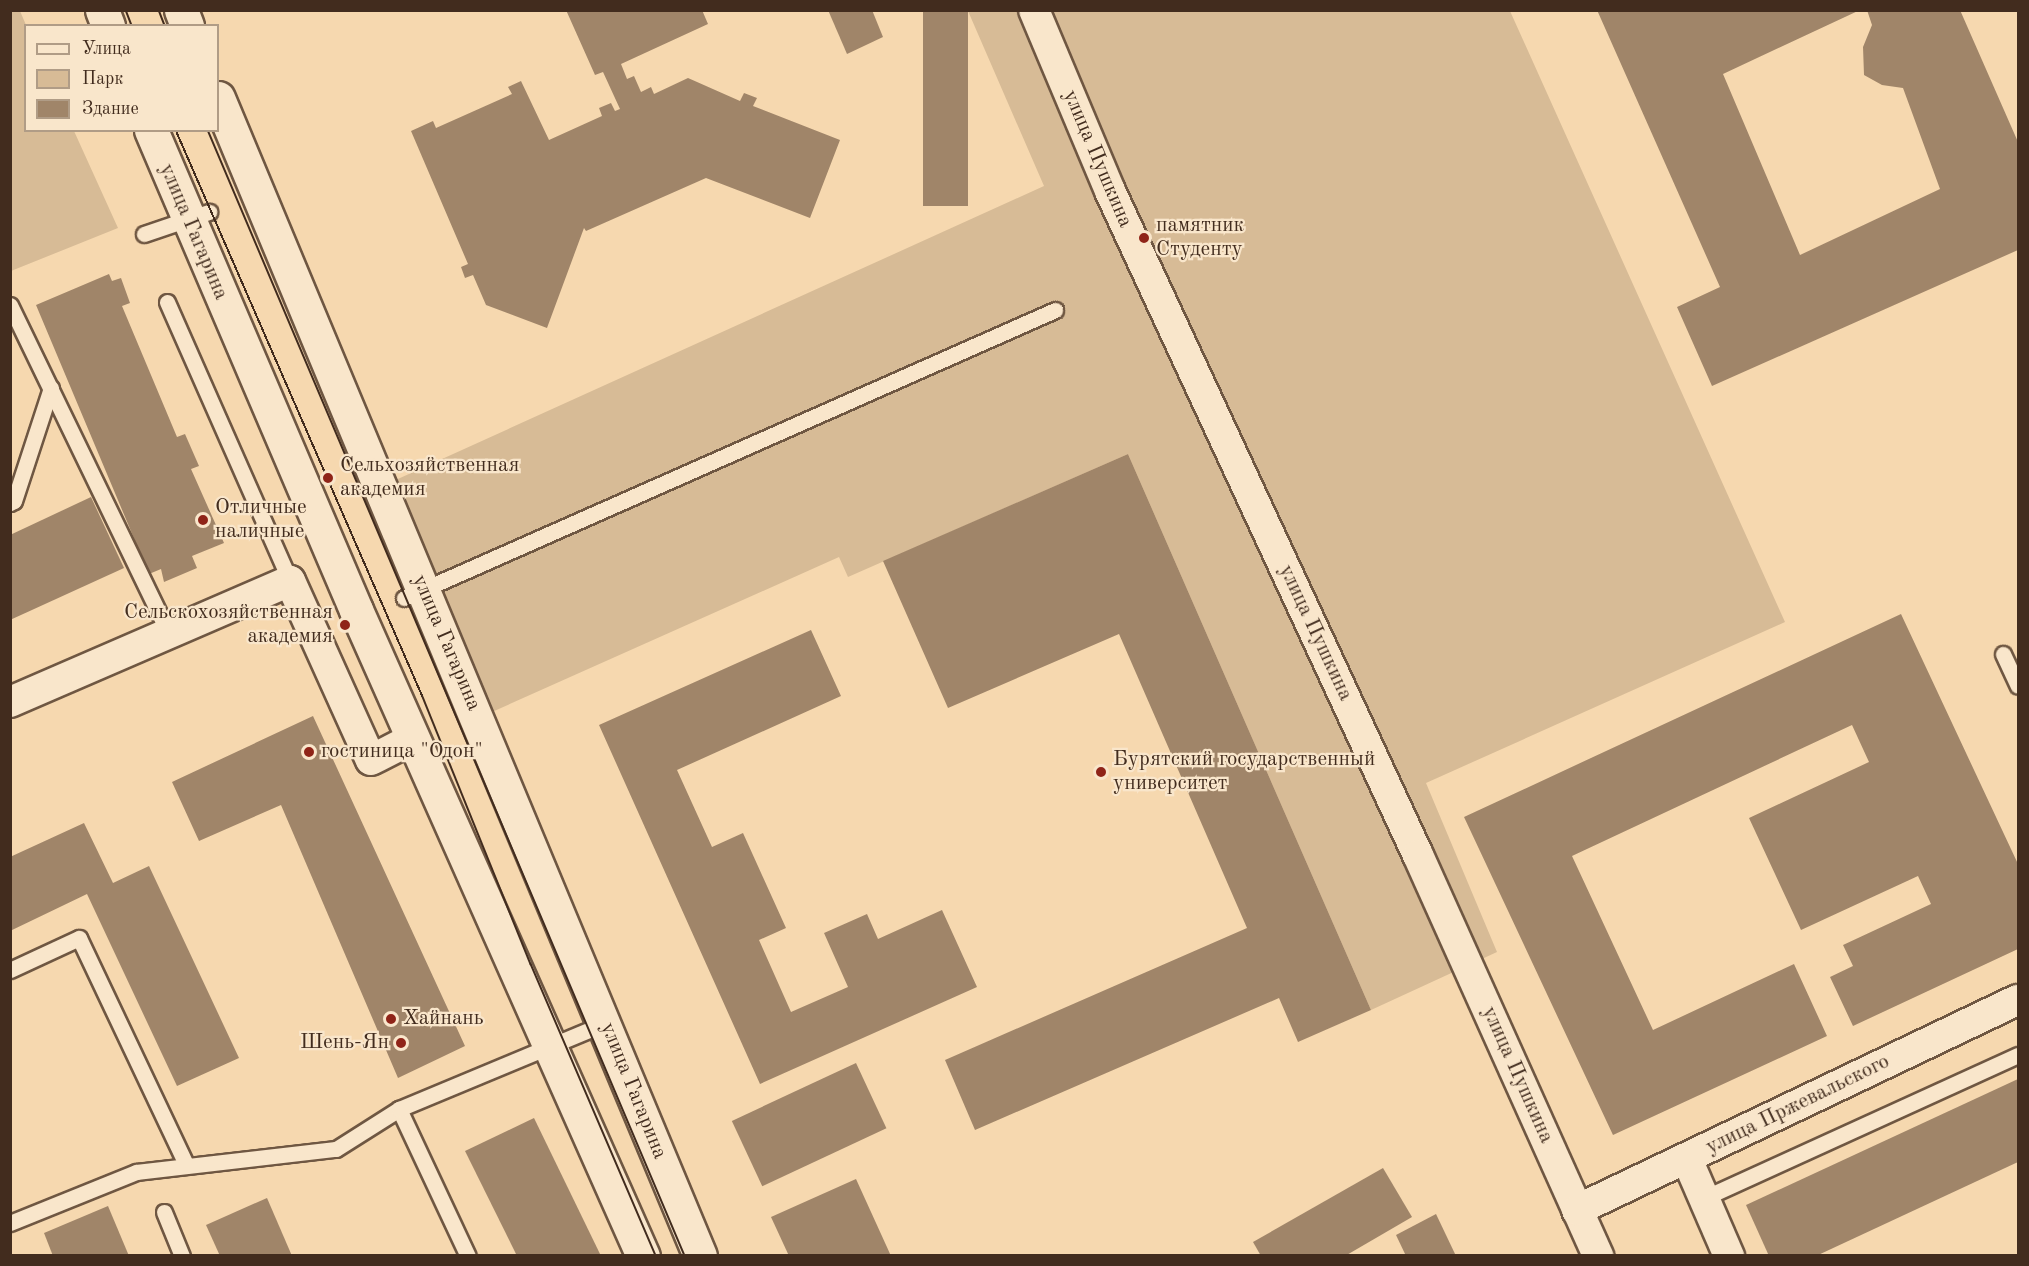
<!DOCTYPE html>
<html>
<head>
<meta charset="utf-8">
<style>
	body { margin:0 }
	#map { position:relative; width:2029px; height:1266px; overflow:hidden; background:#f6d8af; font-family:"Old Standard TT",serif }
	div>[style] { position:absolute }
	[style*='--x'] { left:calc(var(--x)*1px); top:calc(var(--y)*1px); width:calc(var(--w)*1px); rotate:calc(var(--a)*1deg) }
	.green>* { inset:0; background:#d7bb96 }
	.building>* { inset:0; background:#a08569; transform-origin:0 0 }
	.roads { filter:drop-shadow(2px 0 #6f5742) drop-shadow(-2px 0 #6f5742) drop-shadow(0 2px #6f5742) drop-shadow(0 -2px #6f5742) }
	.lane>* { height:15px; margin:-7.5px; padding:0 7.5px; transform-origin:7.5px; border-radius:7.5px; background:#f9e6cb }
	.street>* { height:30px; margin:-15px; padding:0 15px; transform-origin:15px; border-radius:15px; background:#f9e6cb }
	.secondary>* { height:33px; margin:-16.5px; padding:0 16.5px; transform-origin:16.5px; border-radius:16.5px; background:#f9e6cb }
	.tram>* { height:1.5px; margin:-0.75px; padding:0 0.75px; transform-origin:0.75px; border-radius:0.75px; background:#422c1e }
	.dots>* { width:16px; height:16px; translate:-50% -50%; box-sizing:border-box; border:3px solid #f9e6cb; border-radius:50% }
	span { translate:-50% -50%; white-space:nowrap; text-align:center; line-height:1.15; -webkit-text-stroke:4.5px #f9e6cb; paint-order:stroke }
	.street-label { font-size:21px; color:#422c1e }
	.poi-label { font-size:21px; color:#422c1e }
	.left { translate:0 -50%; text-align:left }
	.right { translate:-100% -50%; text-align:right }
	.frame { position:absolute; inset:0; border:12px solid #422c1e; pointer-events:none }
	.legend { position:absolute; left:24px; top:24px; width:195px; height:108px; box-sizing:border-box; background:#f9e6cb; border:2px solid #b09c86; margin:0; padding:8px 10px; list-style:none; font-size:18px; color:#422c1e }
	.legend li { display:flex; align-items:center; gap:12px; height:30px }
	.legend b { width:30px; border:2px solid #b09c86 }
</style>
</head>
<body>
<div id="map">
	<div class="green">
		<div style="clip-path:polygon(20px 11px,26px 25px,26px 130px,74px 131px,118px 228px,11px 271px,10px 11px)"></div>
		<div style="clip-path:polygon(968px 11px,1510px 11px,1785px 622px,1426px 783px,1497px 952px,1371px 1010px,1128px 454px,848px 577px,839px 557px,492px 712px,389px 483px,1044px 186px)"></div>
	</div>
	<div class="building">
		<div style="clip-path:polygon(566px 10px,702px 10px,708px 24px,621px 64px,627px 79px,634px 76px,641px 92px,651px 87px,654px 94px,688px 78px,740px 101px,744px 93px,757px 98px,753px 106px,840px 140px,810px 218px,706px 178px,586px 231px,584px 228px,547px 328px,486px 305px,473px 275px,465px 278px,461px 267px,468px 264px,411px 131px,433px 121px,436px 128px,512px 94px,508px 87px,521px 81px,549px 140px,602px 116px,599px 108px,611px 103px,615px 111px,620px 109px,603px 72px,595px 75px)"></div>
		<div style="clip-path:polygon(828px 10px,872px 10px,883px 37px,847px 54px)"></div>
		<div style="left:923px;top:10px;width:45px;height:196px"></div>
		<div style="clip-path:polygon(1597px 10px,1860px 10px,1723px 74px,1800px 255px,1940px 189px,1903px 88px,1882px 85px,1864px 75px,1863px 47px,1872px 25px,1867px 10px,1960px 10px,2018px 142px,2018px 250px,1712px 386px,1677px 307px,1720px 287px)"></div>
		<div style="clip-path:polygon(109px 274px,112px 281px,121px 278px,130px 303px,122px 306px,177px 437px,185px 434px,199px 466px,191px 469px,224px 543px,192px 556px,197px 568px,164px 582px,161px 569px,149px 574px,36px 305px)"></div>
		<div style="clip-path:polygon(1128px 454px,1371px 1010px,1298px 1042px,1279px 998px,975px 1130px,945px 1060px,1247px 928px,1119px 634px,948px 708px,883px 561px)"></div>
		<div style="clip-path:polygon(91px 497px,124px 568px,10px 620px,10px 535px)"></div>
		<div style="clip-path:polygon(1901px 614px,2018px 864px,2018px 949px,1853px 1026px,1830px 977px,1853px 966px,1843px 945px,1931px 904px,1918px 876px,1801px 930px,1749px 818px,1869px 762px,1852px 725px,1572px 856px,1653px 1030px,1794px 964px,1827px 1036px,1613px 1135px,1464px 817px)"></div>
		<div style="clip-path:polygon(811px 630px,841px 696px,677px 770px,712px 847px,743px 833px,786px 928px,759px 940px,791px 1012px,848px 987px,824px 933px,867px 914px,878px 939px,942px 910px,977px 987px,760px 1084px,599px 725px)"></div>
		<div style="clip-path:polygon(313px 716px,465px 1046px,398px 1078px,281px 805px,199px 841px,172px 782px)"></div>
		<div style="clip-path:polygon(84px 823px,113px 883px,149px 866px,239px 1058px,177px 1086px,87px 894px,10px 931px,10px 857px)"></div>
		<div style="left:856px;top:1063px;width:72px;height:137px;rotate:65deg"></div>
		<div style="clip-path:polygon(2018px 1079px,2018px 1162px,1816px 1256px,1769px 1256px,1746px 1205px)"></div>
		<div style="clip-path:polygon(534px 1118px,601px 1256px,517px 1256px,465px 1151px)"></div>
		<div style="clip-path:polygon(1383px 1168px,1412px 1217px,1345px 1256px,1261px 1256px,1253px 1242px)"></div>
		<div style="clip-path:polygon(856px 1179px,891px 1256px,789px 1256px,771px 1217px)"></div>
		<div style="clip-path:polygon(267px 1198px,292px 1256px,220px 1256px,206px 1225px)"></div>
		<div style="clip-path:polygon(108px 1206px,129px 1256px,53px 1256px,44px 1233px)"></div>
		<div style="clip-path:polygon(1436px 1214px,1456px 1256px,1406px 1256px,1396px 1235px)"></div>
	</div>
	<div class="roads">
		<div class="lane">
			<div style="--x:144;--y:234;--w:69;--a:-18.7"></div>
			<div style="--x:167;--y:302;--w:305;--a:66.2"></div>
			<div style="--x:10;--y:305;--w:365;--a:64.2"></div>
			<div style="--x:10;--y:503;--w:4;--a:-27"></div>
			<div style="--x:14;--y:501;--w:119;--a:-71.9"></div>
			<div style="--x:404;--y:598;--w:712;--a:-23.86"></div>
			<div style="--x:2003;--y:654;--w:35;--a:65"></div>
			<div style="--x:10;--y:970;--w:76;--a:-24.9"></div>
			<div style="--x:79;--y:938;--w:252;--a:64.7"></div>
			<div style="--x:399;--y:1109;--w:162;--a:64.9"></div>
			<div style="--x:1704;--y:1198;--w:345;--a:-24.5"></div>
			<div style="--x:164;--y:1212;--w:48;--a:67.8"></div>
			<div style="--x:10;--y:1223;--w:136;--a:-22"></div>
			<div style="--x:136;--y:1172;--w:201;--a:-6.6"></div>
			<div style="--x:336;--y:1149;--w:75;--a:-32.4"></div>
			<div style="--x:399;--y:1109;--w:224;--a:-22.6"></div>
		</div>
		<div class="street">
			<div style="--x:1034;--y:10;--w:196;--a:67.2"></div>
			<div style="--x:1110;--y:191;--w:732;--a:65.12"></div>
			<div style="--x:1418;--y:855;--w:440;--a:65.8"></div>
			<div style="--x:10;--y:702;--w:305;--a:-23.4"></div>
			<div style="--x:290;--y:581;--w:196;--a:65.7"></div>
			<div style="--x:371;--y:760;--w:48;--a:-27.1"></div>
			<div style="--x:1687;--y:1159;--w:106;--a:66.6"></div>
			<div style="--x:1577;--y:1210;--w:488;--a:-25.5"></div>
		</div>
		<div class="secondary">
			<div style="--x:102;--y:10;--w:17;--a:69"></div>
			<div style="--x:181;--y:10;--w:17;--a:69"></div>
			<div style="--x:218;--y:98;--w:1254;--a:67.4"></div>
			<div style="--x:151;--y:130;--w:522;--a:66.87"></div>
			<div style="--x:356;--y:610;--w:707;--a:66.05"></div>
		</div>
	</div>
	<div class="tram">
		<div style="--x:126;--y:10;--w:17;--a:69"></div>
		<div style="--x:159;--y:10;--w:17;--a:69"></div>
		<div style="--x:176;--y:130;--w:618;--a:66.46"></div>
		<div style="--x:423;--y:697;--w:288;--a:68"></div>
		<div style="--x:531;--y:964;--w:318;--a:66.8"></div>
		<div style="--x:208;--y:130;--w:1223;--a:67.04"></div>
	</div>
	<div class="dots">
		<div style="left:1144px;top:238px;background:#8f2418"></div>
		<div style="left:328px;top:478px;background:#8f2418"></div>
		<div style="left:203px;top:520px;background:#8f2418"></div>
		<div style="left:345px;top:625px;background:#8f2418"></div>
		<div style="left:309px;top:752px;background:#8f2418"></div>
		<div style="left:1101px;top:772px;background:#8f2418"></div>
		<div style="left:391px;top:1019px;background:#8f2418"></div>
		<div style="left:401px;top:1043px;background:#8f2418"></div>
	</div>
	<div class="street-label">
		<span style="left:1097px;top:159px;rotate:67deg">улица Пушкина</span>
		<span style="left:193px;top:232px;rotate:67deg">улица Гагарина</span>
		<span style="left:1315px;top:633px;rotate:65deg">улица Пушкина</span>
		<span style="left:446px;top:643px;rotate:67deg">улица Гагарина</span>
		<span style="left:1517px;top:1075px;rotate:66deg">улица Пушкина</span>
		<span style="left:633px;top:1091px;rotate:68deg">улица Гагарина</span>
		<span style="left:1798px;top:1105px;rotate:-26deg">улица Пржевальского</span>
	</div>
	<div class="poi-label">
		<span class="left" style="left:1156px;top:238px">памятник<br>Студенту</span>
		<span class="left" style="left:340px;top:478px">Сельхозяйственная<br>академия</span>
		<span class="left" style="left:215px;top:520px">Отличные<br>наличные</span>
		<span class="right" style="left:333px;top:625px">Сельскохозяйственная<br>академия</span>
		<span class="left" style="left:321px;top:752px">гостиница "Одон"</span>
		<span class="left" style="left:1113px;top:772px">Бурятский государственный<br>университет</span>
		<span class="left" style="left:403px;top:1019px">Хайнань</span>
		<span class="right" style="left:389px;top:1043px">Шень-Ян</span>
	</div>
	<div class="frame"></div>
	<ul class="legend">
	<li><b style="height:8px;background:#f9e6cb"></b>Улица</li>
	<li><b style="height:16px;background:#d7bb96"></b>Парк</li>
	<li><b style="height:16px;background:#a08569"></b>Здание</li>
	</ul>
</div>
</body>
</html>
